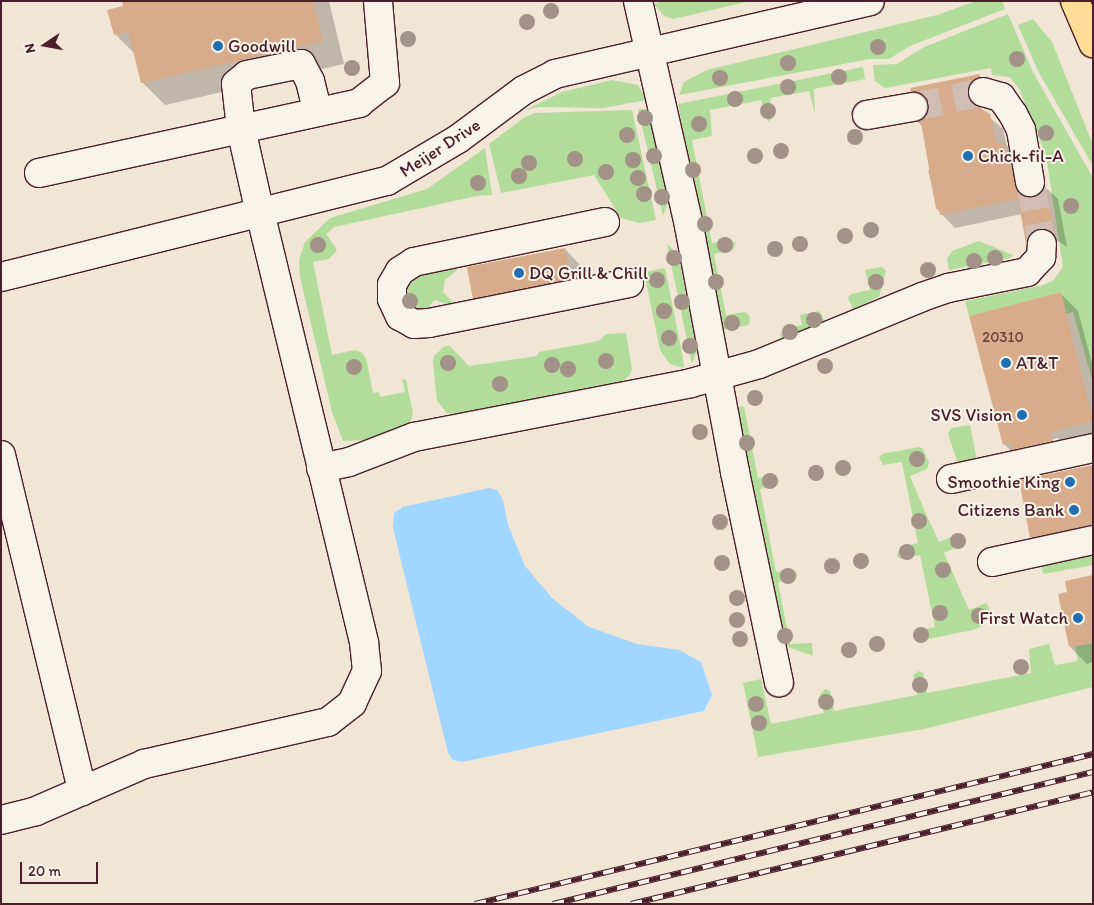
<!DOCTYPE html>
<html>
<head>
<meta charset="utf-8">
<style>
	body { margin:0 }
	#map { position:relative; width:1094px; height:905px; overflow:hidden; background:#f1e5d5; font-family:Itim,sans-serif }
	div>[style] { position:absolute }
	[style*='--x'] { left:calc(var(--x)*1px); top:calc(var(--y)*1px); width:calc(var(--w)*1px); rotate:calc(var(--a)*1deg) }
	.green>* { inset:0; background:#b1dc9a }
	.water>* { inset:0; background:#a0d6ff }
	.shadow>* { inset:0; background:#0003 }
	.building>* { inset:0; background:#d8ac8a; transform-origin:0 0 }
	.minor-tunnel>* { height:28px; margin-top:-14px; transform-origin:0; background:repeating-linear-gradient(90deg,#d0bdb3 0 28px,transparent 0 42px) }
	.roads { filter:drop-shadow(1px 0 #4a1f2b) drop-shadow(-1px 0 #4a1f2b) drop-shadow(0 1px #4a1f2b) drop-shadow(0 -1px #4a1f2b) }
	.minor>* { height:28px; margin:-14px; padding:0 14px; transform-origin:14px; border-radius:14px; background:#f7f3e8 }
	.major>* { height:28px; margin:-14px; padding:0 14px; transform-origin:14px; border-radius:14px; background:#ffdd96 }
	.rail>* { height:5.5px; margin-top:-2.75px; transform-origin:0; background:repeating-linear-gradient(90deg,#f7f3e8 0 11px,#4a1f2b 0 22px); box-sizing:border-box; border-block:1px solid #4a1f2b }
	.trees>* { width:16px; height:16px; margin:-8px; border-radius:50%; background:#a39287 }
	.dots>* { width:14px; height:14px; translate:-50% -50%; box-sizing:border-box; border:2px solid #f7f3e8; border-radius:50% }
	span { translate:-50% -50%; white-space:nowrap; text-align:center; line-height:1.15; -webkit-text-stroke:4px #f7f3e8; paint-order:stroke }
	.number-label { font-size:15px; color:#6e4243 }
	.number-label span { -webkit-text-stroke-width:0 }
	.poi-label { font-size:18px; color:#4a1f2b }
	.left { translate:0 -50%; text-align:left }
	.right { translate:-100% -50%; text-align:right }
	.street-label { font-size:18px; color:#4a1f2b }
	.frame { position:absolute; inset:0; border:2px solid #4a1f2b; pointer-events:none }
	.north { position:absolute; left:20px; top:20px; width:50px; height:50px; -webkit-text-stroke:4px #f7f3e8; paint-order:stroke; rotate:258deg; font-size:14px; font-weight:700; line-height:20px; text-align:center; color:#4a1f2b }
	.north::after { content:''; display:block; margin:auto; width:18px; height:22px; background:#4a1f2b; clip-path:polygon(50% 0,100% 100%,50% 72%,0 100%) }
	.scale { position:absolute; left:20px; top:862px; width:78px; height:22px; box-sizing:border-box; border:2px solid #4a1f2b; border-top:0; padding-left:6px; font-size:15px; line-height:18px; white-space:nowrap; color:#4a1f2b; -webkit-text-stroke:4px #f7f3e8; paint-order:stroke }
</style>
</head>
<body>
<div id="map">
	<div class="green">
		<div style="clip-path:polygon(663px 1px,750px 1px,673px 19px,664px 16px,654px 4px)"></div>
		<div style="clip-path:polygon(976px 1px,1002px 1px,1005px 9px,910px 46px,889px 59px,870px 59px,679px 95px,684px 82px,707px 70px,937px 15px)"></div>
		<div style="clip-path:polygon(1008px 14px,1033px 72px,1093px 178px,1093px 383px,1073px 312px,1066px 314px,1061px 292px,969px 316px,965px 301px,1043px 285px,1054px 280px,1063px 267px,1046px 155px,1019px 89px,1010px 77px,992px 75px,991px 68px,885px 88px,875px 81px,873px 65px,897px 64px,924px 47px)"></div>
		<div style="clip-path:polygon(1033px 19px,1052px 42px,1093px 145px,1093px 166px,1038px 71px,1018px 25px)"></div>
		<div style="clip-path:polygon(863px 67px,865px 79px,814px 89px,815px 113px,809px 91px,770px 98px,773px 117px,768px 122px,761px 100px,710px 110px,712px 136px,692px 140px,712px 243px,730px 240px,736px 243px,733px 250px,714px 254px,726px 315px,745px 312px,750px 317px,749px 325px,722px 330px,678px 104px)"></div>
		<div style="clip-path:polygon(612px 80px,638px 85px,647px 100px,603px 108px,538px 107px,524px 111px,562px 92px)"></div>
		<div style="clip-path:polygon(638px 109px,649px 109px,668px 203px,663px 216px)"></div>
		<div style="clip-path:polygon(632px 110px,656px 220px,639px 223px,621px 218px,594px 175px,501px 193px,489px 144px,525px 117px,535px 113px)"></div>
		<div style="clip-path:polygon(485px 148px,492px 195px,477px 196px,334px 227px,326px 234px,337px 250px,329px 259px,313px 262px,332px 355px,355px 350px,361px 352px,366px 358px,373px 393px,379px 392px,380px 397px,405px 392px,402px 379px,406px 380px,413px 413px,411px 421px,405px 426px,363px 440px,343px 441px,332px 412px,300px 277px,299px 260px,305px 242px,330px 218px,427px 189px)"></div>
		<div style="clip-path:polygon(979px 241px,1013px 255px,1010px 258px,949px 270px,947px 259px,952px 251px)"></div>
		<div style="clip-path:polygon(667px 244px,678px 254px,697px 350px,692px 364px)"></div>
		<div style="clip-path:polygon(454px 261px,457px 270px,445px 280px,443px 292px,458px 308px,435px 300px,418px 317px,409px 313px,401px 280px)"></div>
		<div style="clip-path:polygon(882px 267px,886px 271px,879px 297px,853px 309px,848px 298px,851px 294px,870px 290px,865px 270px)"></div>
		<div style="clip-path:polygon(665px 268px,683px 358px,684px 368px,670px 364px,660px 350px,644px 272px)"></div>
		<div style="clip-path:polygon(820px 311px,824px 320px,822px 323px,787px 338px,780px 337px,783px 329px,802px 325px,800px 315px)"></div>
		<div style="clip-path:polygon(626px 333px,632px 369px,629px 376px,622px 381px,456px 414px,447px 413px,437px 401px,433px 362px,434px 356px,445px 346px,450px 346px,469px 366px,537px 356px,539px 352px,599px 341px,606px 334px)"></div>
		<div style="clip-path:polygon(744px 406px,758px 478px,774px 475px,779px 481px,777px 485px,760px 489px,776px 572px,792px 569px,798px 575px,795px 579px,778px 582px,790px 644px,812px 643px,813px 656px,788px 647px,781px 634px,737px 408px)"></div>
		<div style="clip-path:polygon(970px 425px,978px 466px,959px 467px,948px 434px,951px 428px)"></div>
		<div style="clip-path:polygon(919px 447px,923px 449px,929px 463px,927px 469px,910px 476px,926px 514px,939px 542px,956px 535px,963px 540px,961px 545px,944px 553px,969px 610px,986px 603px,990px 609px,982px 626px,973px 630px,918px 641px,913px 635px,916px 631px,935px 627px,920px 555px,901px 559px,897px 556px,900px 547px,918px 543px,902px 462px,883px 465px,879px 458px,882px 454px)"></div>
		<div style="clip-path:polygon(1093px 550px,1093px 565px,1043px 574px,1042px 567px,1034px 568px,1033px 562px)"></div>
		<div style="clip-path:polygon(1093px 643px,1093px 687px,924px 729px,758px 757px,743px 683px,761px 679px,771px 724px,824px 713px,820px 694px,825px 689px,830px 691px,834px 711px,917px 695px,913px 675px,919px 671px,923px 673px,927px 693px,1031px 673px,1029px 649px,1049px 644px,1055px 665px,1078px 661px,1075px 646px)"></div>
	</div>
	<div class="water">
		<div style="clip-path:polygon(489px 488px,497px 490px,503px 500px,508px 525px,525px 566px,552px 598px,589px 627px,637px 644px,679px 650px,701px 662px,712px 695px,704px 711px,462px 762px,453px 760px,448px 753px,393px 528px,394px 513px,403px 507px)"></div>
	</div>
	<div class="shadow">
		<div style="clip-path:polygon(123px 1px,329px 1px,344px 64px,165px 105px,142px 82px,136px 55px,115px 34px,125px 7px)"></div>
		<div style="clip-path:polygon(979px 75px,992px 88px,981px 101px,981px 110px,1003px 129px,1007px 146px,1017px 157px,1028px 197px,1041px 195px,1045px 187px,1058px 199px,1067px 247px,1058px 241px,1049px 242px,1040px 256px,1027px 244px,1022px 214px,955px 228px,937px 209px,928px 170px,932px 169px,923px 127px,918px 122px,929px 113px,929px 106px,912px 91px)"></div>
		<div style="clip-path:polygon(565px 249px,582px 267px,588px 296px,492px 315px,474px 298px)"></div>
		<div style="clip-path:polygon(evenodd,1060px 293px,1078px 311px,1093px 367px,1093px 443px,1022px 462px,1004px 444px,1060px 293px,1058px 438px,1059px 441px,1017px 450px,1017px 447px,1058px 438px)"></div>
		<div style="clip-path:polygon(1093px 466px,1093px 545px,1049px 555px,1032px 537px)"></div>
		<div style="clip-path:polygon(1093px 577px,1093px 662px,1087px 664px,1070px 647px,1068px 593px)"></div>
	</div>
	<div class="building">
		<div style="clip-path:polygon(122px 1px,313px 1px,323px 41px,141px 83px,128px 31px,114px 35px,107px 10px,123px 6px)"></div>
		<div style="clip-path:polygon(979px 74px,980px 77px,968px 87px,968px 96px,972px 103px,990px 114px,997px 144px,1004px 142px,1018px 192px,1033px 197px,1040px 194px,1045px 185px,1055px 235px,1044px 229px,1036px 230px,1029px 236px,1026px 244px,1018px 199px,940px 215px,939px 208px,936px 209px,921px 122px,917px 122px,927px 113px,928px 104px,925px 97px,911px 92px,910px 88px)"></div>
		<div style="left:565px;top:248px;width:32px;height:100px;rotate:79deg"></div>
		<div style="clip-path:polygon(1061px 292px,1093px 421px,1051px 432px,1053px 441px,1012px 450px,1011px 443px,1003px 445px,969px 316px)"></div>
		<div style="clip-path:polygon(1093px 465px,1093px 525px,1030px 538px,1019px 480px)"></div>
		<div style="clip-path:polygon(1093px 575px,1093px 643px,1069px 647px,1058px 594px,1067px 592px,1065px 581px)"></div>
	</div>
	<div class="minor-tunnel">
		<div style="--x:913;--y:107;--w:72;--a:-12.1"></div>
		<div style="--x:1030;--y:182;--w:63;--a:79"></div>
	</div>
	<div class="roads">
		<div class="minor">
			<div style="--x:638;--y:1;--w:231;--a:77.2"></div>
			<div style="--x:689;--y:226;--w:250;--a:79.4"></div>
			<div style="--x:735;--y:472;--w:215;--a:78.2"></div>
			<div style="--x:983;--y:92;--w:19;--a:16"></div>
			<div style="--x:1001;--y:97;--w:21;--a:55"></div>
			<div style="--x:1013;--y:114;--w:18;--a:63"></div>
			<div style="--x:1021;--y:130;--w:53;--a:80.2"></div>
			<div style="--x:867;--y:115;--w:47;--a:-9.9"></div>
			<div style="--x:39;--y:173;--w:328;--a:-12.3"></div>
			<div style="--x:359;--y:103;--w:33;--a:-38"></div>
			<div style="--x:385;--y:83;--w:82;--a:-94.9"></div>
			<div style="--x:605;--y:222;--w:195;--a:168.2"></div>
			<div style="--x:414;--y:262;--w:17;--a:147"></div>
			<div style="--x:400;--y:271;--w:16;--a:120"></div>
			<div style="--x:392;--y:285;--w:14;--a:90"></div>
			<div style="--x:392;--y:299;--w:19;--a:65"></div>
			<div style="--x:400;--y:316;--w:16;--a:30"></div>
			<div style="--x:414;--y:324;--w:15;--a:-4"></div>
			<div style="--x:429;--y:323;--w:204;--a:-11.3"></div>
			<div style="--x:1;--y:277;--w:398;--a:-14"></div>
			<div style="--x:387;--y:181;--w:82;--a:-30.6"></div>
			<div style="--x:458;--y:139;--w:82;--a:-36.6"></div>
			<div style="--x:524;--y:90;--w:35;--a:-27"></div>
			<div style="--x:555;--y:74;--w:323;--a:-13"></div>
			<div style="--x:1;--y:455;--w:346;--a:76.4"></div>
			<div style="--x:321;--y:468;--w:29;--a:-12"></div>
			<div style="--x:349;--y:462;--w:70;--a:-21"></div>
			<div style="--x:414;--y:437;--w:282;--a:-11"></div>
			<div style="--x:691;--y:383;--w:71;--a:-15.6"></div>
			<div style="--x:759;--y:364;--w:176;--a:-22.3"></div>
			<div style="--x:922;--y:297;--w:28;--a:-19"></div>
			<div style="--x:948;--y:288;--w:81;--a:-11.4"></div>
			<div style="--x:1027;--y:272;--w:21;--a:-47"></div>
			<div style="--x:1041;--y:257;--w:13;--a:-86"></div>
			<div style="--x:951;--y:479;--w:145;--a:-12.3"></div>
			<div style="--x:992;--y:562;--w:103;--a:-12.3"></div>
			<div style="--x:1;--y:820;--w:36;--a:-14"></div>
			<div style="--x:36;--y:811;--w:118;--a:-23.5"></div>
			<div style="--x:144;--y:764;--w:189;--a:-12.9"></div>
			<div style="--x:328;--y:722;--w:31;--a:-38"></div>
			<div style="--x:352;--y:703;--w:35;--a:-65"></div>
			<div style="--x:367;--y:671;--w:29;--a:-96"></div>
			<div style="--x:364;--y:642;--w:441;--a:-103.6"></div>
			<div style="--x:260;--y:213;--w:86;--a:-102.7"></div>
			<div style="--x:241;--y:129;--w:45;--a:-96.3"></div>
			<div style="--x:236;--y:84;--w:14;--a:-39"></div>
			<div style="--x:247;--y:75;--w:55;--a:-11.5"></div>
			<div style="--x:301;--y:64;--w:19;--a:62"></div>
			<div style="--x:310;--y:81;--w:32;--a:76"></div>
		</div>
		<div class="major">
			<div style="--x:1075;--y:1;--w:46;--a:66.8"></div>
		</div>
	</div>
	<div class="rail">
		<div style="--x:475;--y:904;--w:636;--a:-13.64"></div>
		<div style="--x:553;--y:904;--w:556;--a:-13.74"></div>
		<div style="--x:631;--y:904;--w:475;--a:-13.6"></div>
	</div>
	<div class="trees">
		<div style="left:551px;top:11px"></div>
		<div style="left:527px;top:22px"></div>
		<div style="left:408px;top:39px"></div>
		<div style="left:878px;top:47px"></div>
		<div style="left:1017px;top:59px"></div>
		<div style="left:788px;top:63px"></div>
		<div style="left:352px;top:68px"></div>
		<div style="left:839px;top:77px"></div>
		<div style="left:720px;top:78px"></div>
		<div style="left:788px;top:87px"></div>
		<div style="left:735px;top:99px"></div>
		<div style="left:768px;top:111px"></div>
		<div style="left:645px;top:118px"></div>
		<div style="left:699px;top:124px"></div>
		<div style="left:1046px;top:133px"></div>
		<div style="left:627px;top:135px"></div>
		<div style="left:855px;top:137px"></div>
		<div style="left:781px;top:151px"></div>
		<div style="left:654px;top:156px"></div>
		<div style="left:755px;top:156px"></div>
		<div style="left:575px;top:159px"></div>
		<div style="left:633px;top:160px"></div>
		<div style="left:529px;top:163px"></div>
		<div style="left:693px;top:170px"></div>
		<div style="left:606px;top:172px"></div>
		<div style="left:519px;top:176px"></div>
		<div style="left:638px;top:178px"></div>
		<div style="left:478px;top:183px"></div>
		<div style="left:644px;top:194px"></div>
		<div style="left:662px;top:197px"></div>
		<div style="left:1071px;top:206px"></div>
		<div style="left:705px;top:224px"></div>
		<div style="left:871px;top:230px"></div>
		<div style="left:845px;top:236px"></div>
		<div style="left:800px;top:244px"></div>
		<div style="left:318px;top:245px"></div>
		<div style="left:725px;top:245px"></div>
		<div style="left:775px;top:249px"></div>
		<div style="left:674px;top:258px"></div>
		<div style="left:995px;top:258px"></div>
		<div style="left:974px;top:261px"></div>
		<div style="left:928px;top:270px"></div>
		<div style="left:657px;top:280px"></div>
		<div style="left:716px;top:282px"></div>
		<div style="left:876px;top:282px"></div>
		<div style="left:410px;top:301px"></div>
		<div style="left:682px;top:302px"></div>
		<div style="left:664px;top:311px"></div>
		<div style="left:814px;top:320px"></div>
		<div style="left:732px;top:323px"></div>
		<div style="left:790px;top:332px"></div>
		<div style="left:669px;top:338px"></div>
		<div style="left:690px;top:346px"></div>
		<div style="left:606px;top:361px"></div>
		<div style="left:448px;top:363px"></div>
		<div style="left:552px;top:365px"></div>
		<div style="left:825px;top:366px"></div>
		<div style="left:354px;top:367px"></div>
		<div style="left:568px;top:369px"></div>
		<div style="left:500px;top:384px"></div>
		<div style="left:755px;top:398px"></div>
		<div style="left:700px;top:432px"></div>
		<div style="left:747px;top:443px"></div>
		<div style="left:917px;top:459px"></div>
		<div style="left:843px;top:468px"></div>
		<div style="left:816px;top:473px"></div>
		<div style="left:770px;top:481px"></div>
		<div style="left:919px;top:521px"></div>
		<div style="left:720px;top:522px"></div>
		<div style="left:958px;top:541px"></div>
		<div style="left:907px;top:552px"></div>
		<div style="left:861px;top:561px"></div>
		<div style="left:722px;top:563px"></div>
		<div style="left:832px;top:566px"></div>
		<div style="left:943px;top:570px"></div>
		<div style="left:788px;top:576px"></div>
		<div style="left:737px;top:598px"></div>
		<div style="left:940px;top:613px"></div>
		<div style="left:979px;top:616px"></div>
		<div style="left:737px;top:620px"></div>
		<div style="left:921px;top:635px"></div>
		<div style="left:785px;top:636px"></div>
		<div style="left:740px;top:639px"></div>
		<div style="left:877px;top:644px"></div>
		<div style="left:849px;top:650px"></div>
		<div style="left:1021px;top:667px"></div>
		<div style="left:920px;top:685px"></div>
		<div style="left:826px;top:702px"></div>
		<div style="left:756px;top:704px"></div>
		<div style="left:759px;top:723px"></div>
	</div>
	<div class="dots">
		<div style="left:218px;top:46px;background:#1f6fb2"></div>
		<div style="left:968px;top:156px;background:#1f6fb2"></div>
		<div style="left:519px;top:273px;background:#1f6fb2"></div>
		<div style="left:1006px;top:363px;background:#1f6fb2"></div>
		<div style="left:1022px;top:415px;background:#1f6fb2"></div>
		<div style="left:1070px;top:482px;background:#1f6fb2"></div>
		<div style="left:1074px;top:510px;background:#1f6fb2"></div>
		<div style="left:1078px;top:618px;background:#1f6fb2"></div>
	</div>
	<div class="number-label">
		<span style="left:1003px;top:338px">20310</span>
	</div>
	<div class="poi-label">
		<span class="left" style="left:228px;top:46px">Goodwill</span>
		<span class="left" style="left:978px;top:156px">Chick-fil-A</span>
		<span class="left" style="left:529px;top:273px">DQ Grill &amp; Chill</span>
		<span class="left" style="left:1016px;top:363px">AT&amp;T</span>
		<span class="right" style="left:1012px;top:415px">SVS Vision</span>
		<span class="right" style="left:1060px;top:482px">Smoothie King</span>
		<span class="right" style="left:1064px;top:510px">Citizens Bank</span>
		<span class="right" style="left:1068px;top:618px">First Watch</span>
	</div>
	<div class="street-label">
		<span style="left:440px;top:148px;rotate:-33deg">Meijer Drive</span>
	</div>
	<div class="frame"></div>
	<div class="north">N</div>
	<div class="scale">20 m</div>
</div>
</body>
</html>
